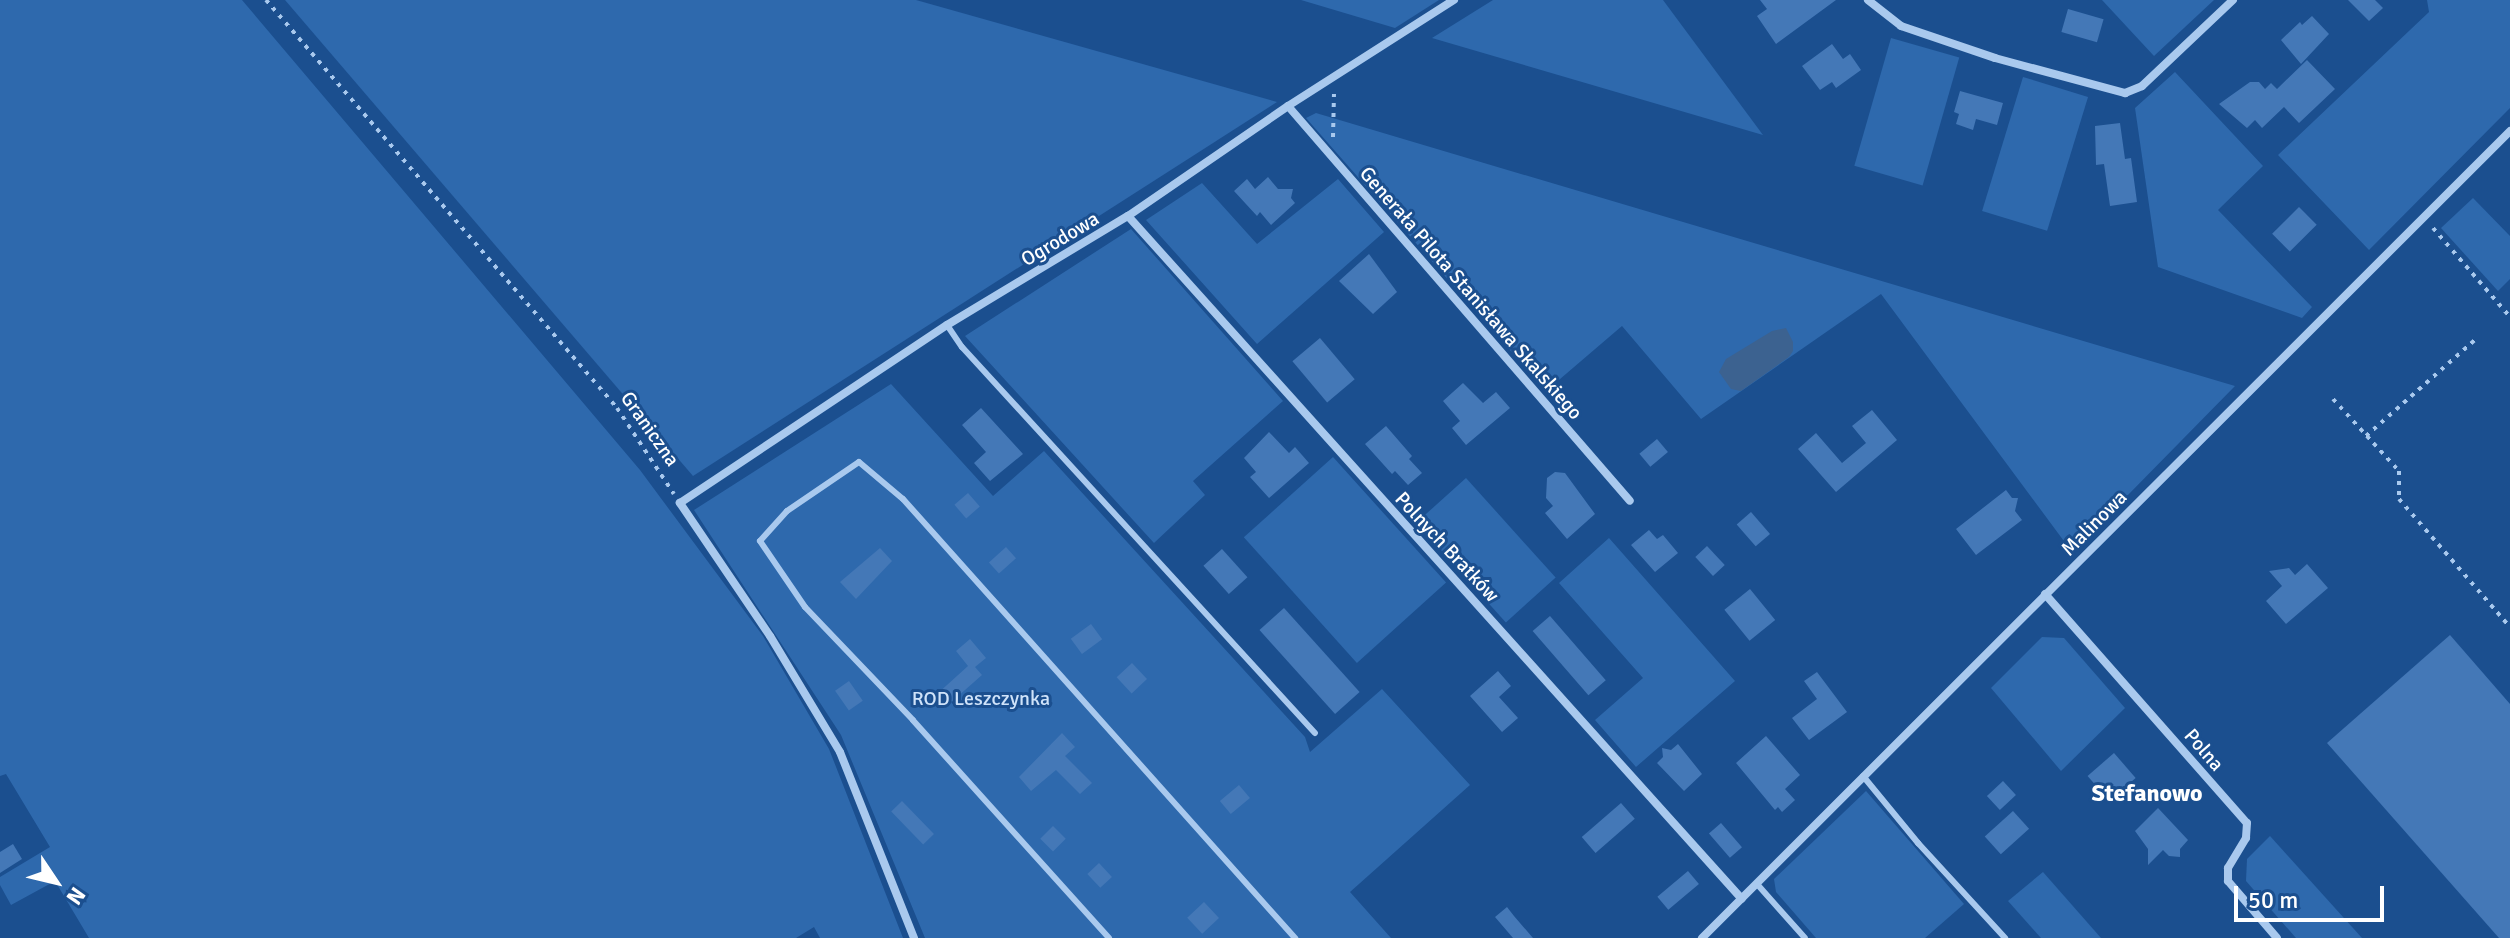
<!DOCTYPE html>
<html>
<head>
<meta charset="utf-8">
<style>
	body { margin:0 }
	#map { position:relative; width:2510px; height:938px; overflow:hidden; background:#1b4f8f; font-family:Signika,sans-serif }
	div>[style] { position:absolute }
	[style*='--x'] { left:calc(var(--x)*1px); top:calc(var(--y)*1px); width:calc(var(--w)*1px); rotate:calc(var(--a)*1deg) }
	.green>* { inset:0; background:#2e69ad; transform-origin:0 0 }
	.water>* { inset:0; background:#3c6290 }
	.building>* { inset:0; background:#4478b7; transform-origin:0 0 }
	.path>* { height:4px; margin-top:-2px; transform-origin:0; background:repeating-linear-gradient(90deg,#a9c9ee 0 4px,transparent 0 10px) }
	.service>* { height:6px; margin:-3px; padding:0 3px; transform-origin:3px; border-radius:3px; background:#a9c9ee }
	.minor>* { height:8px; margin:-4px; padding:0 4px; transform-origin:4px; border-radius:4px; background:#a9c9ee }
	span { translate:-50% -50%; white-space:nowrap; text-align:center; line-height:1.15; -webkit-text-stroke:6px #1b4f8f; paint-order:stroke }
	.street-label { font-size:20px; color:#fff }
	.park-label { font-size:20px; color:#cfe3fa }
	.quarter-label { font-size:24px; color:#fff; font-weight:700 }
	.north { position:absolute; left:16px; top:842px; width:80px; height:80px; -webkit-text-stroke:6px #1b4f8f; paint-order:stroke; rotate:125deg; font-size:22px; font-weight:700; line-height:32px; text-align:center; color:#fff }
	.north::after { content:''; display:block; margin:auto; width:28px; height:36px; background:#fff; clip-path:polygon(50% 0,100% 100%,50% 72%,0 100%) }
	.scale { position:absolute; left:2234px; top:886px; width:150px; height:36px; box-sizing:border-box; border:4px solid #fff; border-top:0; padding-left:10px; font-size:24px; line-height:28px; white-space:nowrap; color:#fff; -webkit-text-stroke:6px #1b4f8f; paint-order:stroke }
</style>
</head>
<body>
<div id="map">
	<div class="green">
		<div style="clip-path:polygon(0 0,242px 0,640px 470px,763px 636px,829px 749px,903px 938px,820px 938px,814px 927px,796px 938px,89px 938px,55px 881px,11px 905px,0 885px,0 877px,50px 847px,6px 774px,0 776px)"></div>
		<div style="clip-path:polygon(285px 0,916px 0,1277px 102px,693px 476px)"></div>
		<div style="clip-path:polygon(1301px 0,1439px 0,1395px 28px)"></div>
		<div style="clip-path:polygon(1493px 0,1663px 0,1763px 135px,1432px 38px)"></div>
		<div style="clip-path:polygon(2102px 0,2214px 0,2154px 56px)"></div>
		<div style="clip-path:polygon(2427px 0,2510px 0,2510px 108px,2369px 250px,2278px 155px,2429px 12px)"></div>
		<div style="left:1891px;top:38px;width:71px;height:133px;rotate:16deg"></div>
		<div style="clip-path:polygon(2175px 72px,2263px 166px,2218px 210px,2312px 307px,2302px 318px,2158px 267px,2135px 108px)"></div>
		<div style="left:2023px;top:77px;width:68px;height:140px;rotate:17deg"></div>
		<div style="clip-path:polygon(1316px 113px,2235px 386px,2072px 552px,1881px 294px,1701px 419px,1622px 326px,1546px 391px,1306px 118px)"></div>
		<div style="clip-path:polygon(1338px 179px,1384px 232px,1257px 344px,1146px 220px,1202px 183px,1257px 244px)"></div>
		<div style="clip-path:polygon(2473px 198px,2510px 236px,2510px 279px,2498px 291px,2441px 228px)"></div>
		<div style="clip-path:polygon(1131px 229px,1283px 401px,1193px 481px,1205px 495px,1154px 543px,965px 336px)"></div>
		<div style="clip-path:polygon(891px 384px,993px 496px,1044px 451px,1305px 737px,1310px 752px,1382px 689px,1470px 785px,1350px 892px,1391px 938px,925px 938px,841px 735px,694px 510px)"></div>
		<div style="left:1333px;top:457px;width:169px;height:120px;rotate:48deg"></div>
		<div style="left:1466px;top:478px;width:134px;height:67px;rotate:48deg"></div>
		<div style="clip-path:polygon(1609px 538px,1735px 681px,1636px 767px,1595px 720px,1643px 678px,1559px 583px)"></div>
		<div style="clip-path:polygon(2042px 637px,2064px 638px,2125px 708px,2061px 771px,1991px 688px)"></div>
		<div style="clip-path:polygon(1866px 791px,1964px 904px,1925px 938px,1816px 938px,1776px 892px,1774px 879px)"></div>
		<div style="clip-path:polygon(2270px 836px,2362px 938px,2296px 938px,2246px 881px,2247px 859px)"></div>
		<div style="clip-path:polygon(2043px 872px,2101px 938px,2041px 938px,2008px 901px)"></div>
	</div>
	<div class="water">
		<div style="clip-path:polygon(1786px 328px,1793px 342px,1793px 351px,1789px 357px,1741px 391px,1731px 389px,1719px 372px,1726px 359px,1772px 331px)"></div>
	</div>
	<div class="building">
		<div style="clip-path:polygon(1760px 0,1836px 0,1776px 44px,1757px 16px,1767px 9px)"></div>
		<div style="clip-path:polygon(2348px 0,2375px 0,2383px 8px,2369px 21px)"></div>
		<div style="left:2068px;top:9px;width:37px;height:24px;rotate:16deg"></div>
		<div style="clip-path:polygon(2312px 16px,2329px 34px,2301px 64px,2281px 40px,2300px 22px,2302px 25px)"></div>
		<div style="clip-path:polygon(1832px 44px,1843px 59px,1850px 54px,1861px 70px,1836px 88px,1832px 82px,1820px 90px,1802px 66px)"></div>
		<div style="clip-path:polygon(2307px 60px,2335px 89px,2299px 123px,2284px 107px,2262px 128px,2255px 120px,2247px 128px,2219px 104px,2250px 82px,2259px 82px,2265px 89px,2271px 83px,2277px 89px)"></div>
		<div style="clip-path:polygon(1960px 91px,2003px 103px,1997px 125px,1976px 119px,1973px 130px,1956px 124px,1959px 114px,1954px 112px)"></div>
		<div style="clip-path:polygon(2120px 123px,2125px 159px,2131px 158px,2137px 202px,2110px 206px,2104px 164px,2096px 165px,2095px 126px)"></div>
		<div style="clip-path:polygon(1268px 177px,1278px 189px,1293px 189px,1291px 198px,1295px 203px,1271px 225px,1260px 212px,1257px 216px,1234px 191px,1247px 179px,1255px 189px)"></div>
		<div style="left:2299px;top:207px;width:25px;height:38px;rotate:45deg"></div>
		<div style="clip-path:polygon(1369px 254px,1397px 292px,1373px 314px,1339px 281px)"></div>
		<div style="left:1320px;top:338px;width:54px;height:36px;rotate:50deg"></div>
		<div style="clip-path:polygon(1463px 383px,1483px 403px,1496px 392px,1510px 408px,1466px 445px,1452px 428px,1460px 421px,1443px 401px)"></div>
		<div style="clip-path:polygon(981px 408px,1023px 454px,990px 481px,974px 463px,986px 452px,962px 425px)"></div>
		<div style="clip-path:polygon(1872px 410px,1897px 440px,1836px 492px,1798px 449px,1816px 433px,1842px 463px,1866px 443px,1852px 426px)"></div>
		<div style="clip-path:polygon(1386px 426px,1412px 456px,1409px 459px,1422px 473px,1408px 485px,1395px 471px,1392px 474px,1365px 444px)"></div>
		<div style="clip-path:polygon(1269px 432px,1289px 453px,1295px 447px,1309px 463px,1269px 498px,1250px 477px,1256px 472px,1244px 458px)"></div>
		<div style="left:1657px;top:439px;width:17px;height:23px;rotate:50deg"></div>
		<div style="clip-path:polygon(1555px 472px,1565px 473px,1595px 514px,1567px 539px,1545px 513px,1553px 506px,1546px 498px,1547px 478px)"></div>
		<div style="clip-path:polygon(2006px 490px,2012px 498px,2018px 498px,2015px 511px,2022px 520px,1976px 555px,1956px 529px)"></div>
		<div style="left:968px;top:493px;width:18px;height:18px;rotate:49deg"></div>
		<div style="left:1751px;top:512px;width:29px;height:19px;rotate:49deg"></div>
		<div style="clip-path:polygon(1649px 530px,1657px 539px,1663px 535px,1678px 553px,1655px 572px,1631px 545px)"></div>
		<div style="left:1707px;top:546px;width:26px;height:16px;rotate:47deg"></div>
		<div style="left:1006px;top:547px;width:15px;height:23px;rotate:48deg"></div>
		<div style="clip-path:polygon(880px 548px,892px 561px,856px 599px,840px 582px)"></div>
		<div style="left:1222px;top:549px;width:38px;height:25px;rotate:48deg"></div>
		<div style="clip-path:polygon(2307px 564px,2328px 588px,2286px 624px,2266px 601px,2282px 586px,2269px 571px,2289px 568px,2295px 575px)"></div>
		<div style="left:1750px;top:589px;width:40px;height:33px;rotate:51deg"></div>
		<div style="left:1284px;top:608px;width:113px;height:33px;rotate:48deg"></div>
		<div style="left:1550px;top:616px;width:85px;height:23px;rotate:49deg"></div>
		<div style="left:1091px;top:624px;width:19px;height:25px;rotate:54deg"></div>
		<div style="clip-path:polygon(2450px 635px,2510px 704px,2510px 938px,2499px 938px,2327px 743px)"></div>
		<div style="clip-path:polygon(970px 639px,986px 658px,975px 667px,982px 675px,948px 705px,937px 694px,968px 666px,956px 651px)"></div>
		<div style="left:1132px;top:663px;width:22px;height:21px;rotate:47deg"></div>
		<div style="clip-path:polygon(1498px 671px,1511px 686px,1499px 697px,1518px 718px,1502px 732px,1470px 696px)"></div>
		<div style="clip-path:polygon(1817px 672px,1847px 712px,1809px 740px,1792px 718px,1817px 699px,1804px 681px)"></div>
		<div style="left:849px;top:681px;width:24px;height:17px;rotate:55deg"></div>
		<div style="clip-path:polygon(1062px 733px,1075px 747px,1065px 756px,1092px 783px,1080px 794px,1056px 770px,1031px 791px,1019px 777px)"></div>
		<div style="clip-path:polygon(1766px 736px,1800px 775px,1785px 789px,1795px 800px,1782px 812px,1778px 807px,1775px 810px,1736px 763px)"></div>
		<div style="clip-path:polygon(1678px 744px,1702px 774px,1684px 791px,1657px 763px,1663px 757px,1662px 748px,1671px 750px)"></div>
		<div style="left:2114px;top:753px;width:33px;height:35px;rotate:49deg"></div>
		<div style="left:2003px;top:781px;width:19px;height:22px;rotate:47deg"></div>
		<div style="left:1239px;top:785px;width:17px;height:25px;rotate:50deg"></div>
		<div style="left:902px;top:801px;width:46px;height:15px;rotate:46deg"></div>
		<div style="left:1621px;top:803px;width:21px;height:52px;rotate:49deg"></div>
		<div style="clip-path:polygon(2158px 808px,2188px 840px,2180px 849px,2180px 857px,2169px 856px,2163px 850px,2148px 865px,2148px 849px,2135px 831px)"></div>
		<div style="left:2013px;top:811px;width:24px;height:38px;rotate:48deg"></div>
		<div style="left:1721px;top:823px;width:32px;height:16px;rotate:49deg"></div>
		<div style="left:1053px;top:826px;width:18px;height:18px;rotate:45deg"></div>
		<div style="clip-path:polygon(13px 844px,22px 859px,0 873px,0 852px)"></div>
		<div style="left:1099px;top:863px;width:19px;height:16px;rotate:47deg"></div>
		<div style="left:1688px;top:871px;width:17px;height:40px;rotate:50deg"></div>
		<div style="left:1204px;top:902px;width:22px;height:23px;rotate:47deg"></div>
		<div style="clip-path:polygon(1507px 907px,1514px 916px,1533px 938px,1513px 938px,1495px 917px)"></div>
	</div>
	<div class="path">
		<div style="--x:266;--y:0;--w:538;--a:49.29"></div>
		<div style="--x:617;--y:408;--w:103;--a:56.5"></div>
		<div style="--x:1333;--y:137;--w:43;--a:-88.7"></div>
		<div style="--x:2433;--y:228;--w:118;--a:49.1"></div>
		<div style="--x:2333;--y:399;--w:98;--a:47.5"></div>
		<div style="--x:2399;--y:471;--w:28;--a:90"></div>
		<div style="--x:2399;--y:499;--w:169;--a:49.1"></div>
		<div style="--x:2366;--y:436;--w:147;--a:-41.4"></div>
	</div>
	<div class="service">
		<div style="--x:947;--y:325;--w:27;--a:56"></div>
		<div style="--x:962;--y:347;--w:523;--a:47.56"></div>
		<div style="--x:1863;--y:776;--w:87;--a:50.6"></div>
		<div style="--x:1918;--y:843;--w:129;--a:47.5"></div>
		<div style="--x:1757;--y:884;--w:72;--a:48.4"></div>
		<div style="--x:1109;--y:938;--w:293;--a:-132"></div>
		<div style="--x:913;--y:720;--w:156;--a:-133.7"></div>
		<div style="--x:805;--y:607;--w:80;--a:-124.3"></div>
		<div style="--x:760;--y:541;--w:40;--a:-48"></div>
		<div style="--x:787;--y:511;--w:87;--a:-34.2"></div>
		<div style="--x:859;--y:462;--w:57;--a:40.1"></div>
		<div style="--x:903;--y:499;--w:589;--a:48.24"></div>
	</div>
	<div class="minor">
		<div style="--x:1868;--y:0;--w:42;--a:38.2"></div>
		<div style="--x:1901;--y:26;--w:99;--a:18.8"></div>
		<div style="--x:1995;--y:58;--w:135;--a:15.1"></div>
		<div style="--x:2125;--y:93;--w:18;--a:-22"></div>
		<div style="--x:2142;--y:86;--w:125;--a:-43.4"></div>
		<div style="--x:1288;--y:106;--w:522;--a:49.11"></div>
		<div style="--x:1128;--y:216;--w:918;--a:48.05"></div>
		<div style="--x:2045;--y:594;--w:305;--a:48.6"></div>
		<div style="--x:2247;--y:823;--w:15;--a:94"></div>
		<div style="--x:2246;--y:838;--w:35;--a:121"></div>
		<div style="--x:2228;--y:868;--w:13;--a:90"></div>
		<div style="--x:2228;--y:881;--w:75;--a:49.3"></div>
		<div style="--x:914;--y:938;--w:200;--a:-111.7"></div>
		<div style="--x:840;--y:752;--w:135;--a:-121.1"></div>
		<div style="--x:770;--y:636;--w:161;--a:-124.1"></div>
		<div style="--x:680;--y:503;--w:321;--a:-33.7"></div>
		<div style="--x:947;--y:325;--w:211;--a:-31.1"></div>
		<div style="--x:1128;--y:216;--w:194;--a:-34.5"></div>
		<div style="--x:1288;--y:106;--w:197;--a:-32.6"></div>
		<div style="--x:1702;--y:938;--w:1142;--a:-44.96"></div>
	</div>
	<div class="street-label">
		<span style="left:1060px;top:239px;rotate:-31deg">Ogrodowa</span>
		<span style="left:1471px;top:293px;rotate:49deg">Generała Pilota Stanisława Skalskiego</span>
		<span style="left:650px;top:429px;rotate:55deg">Graniczna</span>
		<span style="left:2094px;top:523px;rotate:-45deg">Malinowa</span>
		<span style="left:1447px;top:547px;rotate:47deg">Polnych Bratków</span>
		<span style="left:2204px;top:750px;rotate:49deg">Polna</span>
	</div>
	<div class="park-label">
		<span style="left:981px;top:698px">ROD Leszczynka</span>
	</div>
	<div class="quarter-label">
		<span style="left:2147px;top:794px">Stefanowo</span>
	</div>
	<div class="north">N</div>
	<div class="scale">50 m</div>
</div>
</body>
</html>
